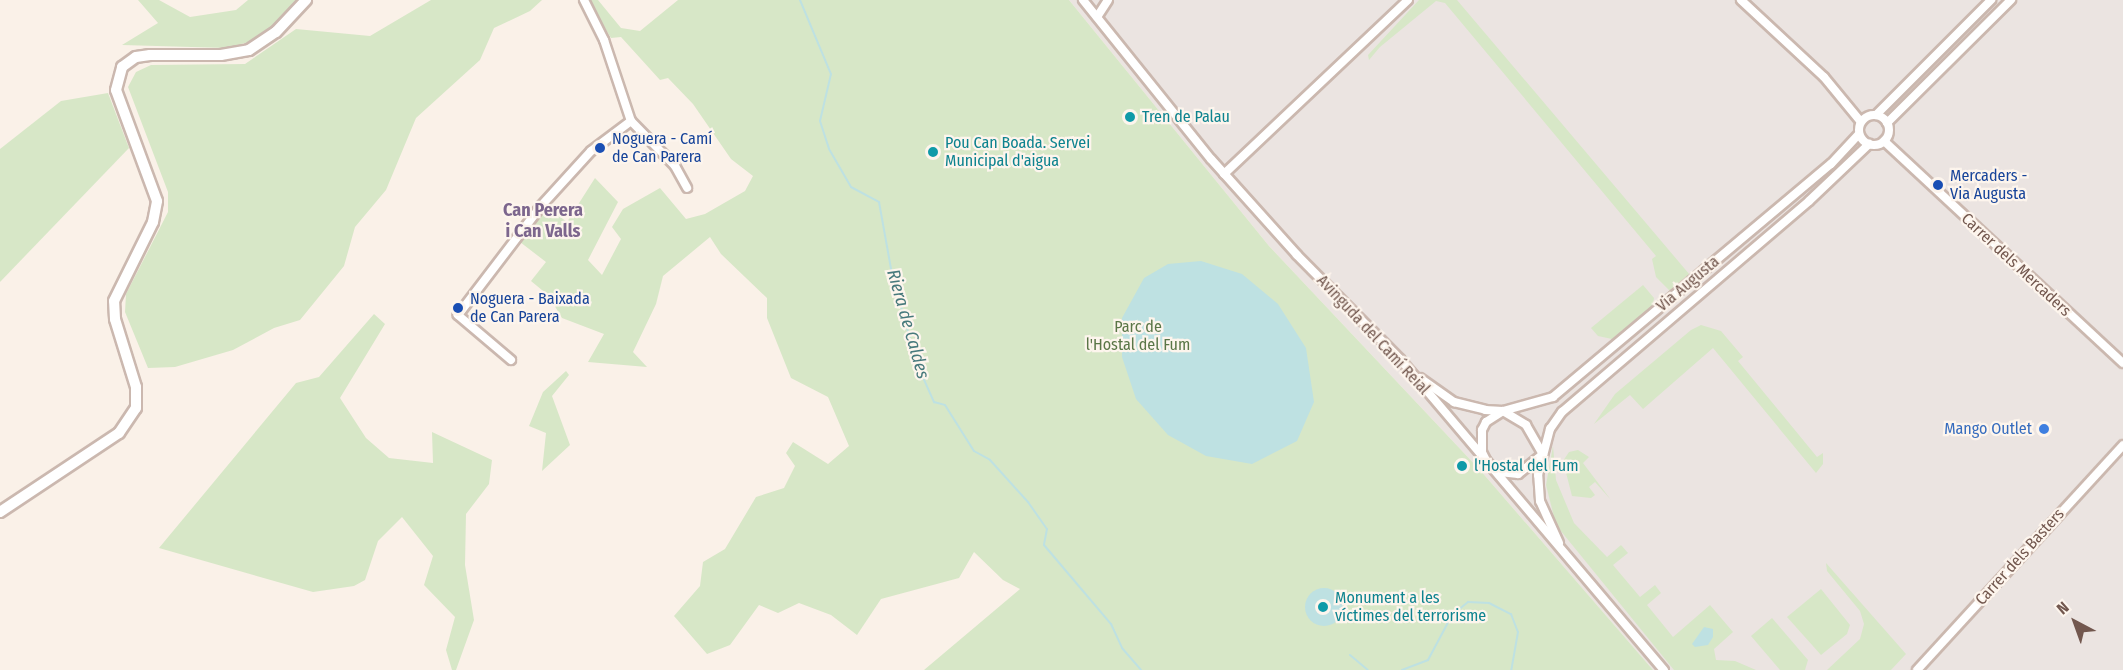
<!DOCTYPE html>
<html>
<head>
<meta charset="utf-8">
<style>
	body { margin:0 }
	#map { position:relative; width:2123px; height:670px; overflow:hidden; background:#faf1e8; font-family:"Fira Sans Condensed",sans-serif }
	div>[style] { position:absolute }
	[style*='--x'] { left:calc(var(--x)*1px); top:calc(var(--y)*1px); width:calc(var(--w)*1px); rotate:calc(var(--a)*1deg) }
	.industrial>* { inset:0; background:#ebe4e1 }
	.green>* { inset:0; background:#d7e7c7 }
	.water>* { inset:0; background:#bee1e2 }
	.round { border-radius:50% }
	.stream>* { height:2px; margin:-1px; padding:0 1px; transform-origin:1px; border-radius:1px; background:#bee1e2 }
	.roads { filter:drop-shadow(2px 0 #cbb8af) drop-shadow(-2px 0 #cbb8af) drop-shadow(0 2px #cbb8af) drop-shadow(0 -2px #cbb8af) }
	.street>* { height:8px; margin:-4px; padding:0 4px; transform-origin:4px; border-radius:4px; background:#fff }
	.street>.ring { margin:-4px; padding:0; box-sizing:content-box; background:none; border:8px solid #fff; border-radius:50% }
	.secondary>* { height:10px; margin:-5px; padding:0 5px; transform-origin:5px; border-radius:5px; background:#fff }
	.dots>* { width:16px; height:16px; translate:-50% -50%; box-sizing:border-box; border:3px solid #fdf5ed; border-radius:50% }
	span { translate:-50% -50%; white-space:nowrap; text-align:center; line-height:1.15; -webkit-text-stroke:4.5px #fdf5ed; paint-order:stroke }
	.culture-label { font-size:16px; color:#0d838f }
	.left { translate:0 -50%; text-align:left }
	.transit-label { font-size:16px; color:#164399 }
	.street-label { font-size:16px; color:#72574e }
	.park-label { font-size:16px; color:#5a7647 }
	.shop-label { font-size:16px; color:#366cbe }
	.right { translate:-100% -50%; text-align:right }
	.neighbourhood-label { font-size:18px; color:#7c668d; font-weight:700 }
	.water-label { font-size:18px; color:#47797c; font-style:italic }
	.north { position:absolute; left:2045px; top:592px; width:60px; height:60px; -webkit-text-stroke:4px #fdf5ed; paint-order:stroke; rotate:319deg; font-size:16px; font-weight:700; line-height:24px; text-align:center; color:#72574e }
	.north::after { content:''; display:block; margin:auto; width:21px; height:27px; background:#72574e; clip-path:polygon(50% 0,100% 100%,50% 72%,0 100%) }
</style>
</head>
<body>
<div id="map">
	<div class="industrial">
		<div style="clip-path:polygon(1069px 0,2123px 0,2123px 670px,1653px 670px,1480px 470px,1269px 246px)"></div>
	</div>
	<div class="green">
		<div style="clip-path:polygon(138px 0,159px 0,190px 17px,236px 10px,248px 0,297px 0,260px 39px,227px 48px,122px 45px,158px 23px)"></div>
		<div style="clip-path:polygon(431px 0,542px 0,530px 11px,494px 28px,480px 60px,416px 118px,386px 190px,355px 227px,344px 266px,300px 320px,274px 328px,233px 350px,175px 367px,148px 368px,125px 312px,126px 294px,168px 212px,168px 192px,128px 87px,136px 72px,151px 65px,245px 64px,296px 29px,370px 36px)"></div>
		<div style="clip-path:polygon(588px 0,598px 0,621px 28px,640px 31px,678px 0,1069px 0,1269px 246px,1480px 470px,1653px 670px,924px 670px,1020px 589px,1003px 580px,974px 552px,959px 578px,881px 599px,857px 635px,831px 615px,799px 603px,778px 613px,759px 605px,730px 645px,707px 654px,674px 616px,700px 586px,703px 562px,725px 549px,756px 497px,784px 488px,795px 466px,786px 453px,793px 442px,828px 464px,849px 446px,828px 397px,791px 378px,767px 318px,767px 298px,721px 254px,710px 237px,663px 276px,656px 304px,633px 352px,647px 367px,588px 362px,604px 334px,562px 318px,548px 295px,531px 281px,546px 262px,520px 242px,547px 207px,567px 222px,595px 178px,618px 202px,588px 260px,602px 275px,621px 239px,612px 227px,623px 209px,660px 188px,686px 219px,705px 214px,745px 191px,753px 176px,731px 159px,693px 104px,668px 78px,660px 80px,621px 37px,611px 38px)"></div>
		<div style="clip-path:polygon(1419px 0,1457px 0,1690px 275px,1670px 291px,1656px 277px,1652px 259px,1656px 256px,1445px 3px,1436px 1px,1380px 47px,1369px 60px,1368px 55px)"></div>
		<div style="clip-path:polygon(108px 93px,129px 148px,0 282px,0 149px,61px 101px)"></div>
		<div style="clip-path:polygon(1643px 285px,1654px 298px,1653px 305px,1612px 339px,1598px 336px,1591px 328px)"></div>
		<div style="clip-path:polygon(374px 314px,385px 324px,340px 398px,366px 438px,389px 458px,433px 463px,432px 432px,492px 460px,489px 484px,466px 514px,465px 565px,474px 620px,456px 670px,452px 670px,446px 650px,455px 617px,424px 585px,433px 556px,402px 517px,378px 541px,365px 580px,354px 586px,313px 592px,159px 548px,296px 383px,319px 377px)"></div>
		<div style="clip-path:polygon(1701px 325px,1721px 331px,1743px 357px,1738px 361px,1817px 457px,1823px 453px,1823px 464px,1816px 473px,1713px 348px,1643px 409px,1630px 395px,1594px 424px,1615px 394px,1691px 330px)"></div>
		<div style="clip-path:polygon(566px 371px,569px 375px,552px 396px,570px 445px,542px 471px,546px 433px,529px 426px,543px 392px)"></div>
		<div style="clip-path:polygon(1553px 446px,1556px 480px,1574px 523px,1607px 557px,1621px 545px,1628px 553px,1613px 565px,1640px 597px,1655px 585px,1661px 593px,1647px 605px,1673px 637px,1710px 605px,1733px 632px,1714px 649px,1716px 660px,1735px 661px,1756px 670px,1674px 670px,1556px 525px,1546px 485px)"></div>
		<div style="clip-path:polygon(1578px 450px,1589px 457px,1583px 463px,1611px 500px,1595px 482px,1589px 487px,1595px 495px,1591px 498px,1572px 496px,1563px 461px,1569px 452px)"></div>
		<div style="clip-path:polygon(1826px 563px,1906px 654px,1891px 670px,1827px 670px,1860px 639px,1864px 624px,1860px 611px,1827px 571px)"></div>
		<div style="clip-path:polygon(1821px 589px,1850px 625px,1847px 634px,1821px 655px,1787px 617px)"></div>
		<div style="clip-path:polygon(1772px 618px,1808px 660px,1805px 670px,1780px 670px,1751px 636px)"></div>
	</div>
	<div class="water">
		<div style="clip-path:polygon(1201px 261px,1242px 274px,1278px 304px,1306px 348px,1314px 402px,1297px 441px,1252px 464px,1206px 456px,1168px 435px,1136px 399px,1122px 357px,1122px 318px,1144px 278px,1168px 264px)"></div>
		<div class="round" style="left:1305px;top:588px;width:38px;height:38px"></div>
		<div style="clip-path:polygon(1704px 627px,1713px 629px,1713px 637px,1708px 645px,1695px 647px,1692px 644px)"></div>
	</div>
	<div class="stream">
		<div style="--x:800;--y:0;--w:80;--a:67.3"></div>
		<div style="--x:831;--y:74;--w:48;--a:103.2"></div>
		<div style="--x:820;--y:121;--w:29;--a:72"></div>
		<div style="--x:829;--y:149;--w:44;--a:59.9"></div>
		<div style="--x:851;--y:187;--w:32;--a:28"></div>
		<div style="--x:879;--y:202;--w:73;--a:79.8"></div>
		<div style="--x:892;--y:274;--w:93;--a:74.5"></div>
		<div style="--x:917;--y:364;--w:42;--a:65.9"></div>
		<div style="--x:934;--y:402;--w:11;--a:15"></div>
		<div style="--x:945;--y:405;--w:54;--a:57.8"></div>
		<div style="--x:974;--y:451;--w:18;--a:29"></div>
		<div style="--x:990;--y:460;--w:57;--a:47.9"></div>
		<div style="--x:1028;--y:502;--w:33;--a:55"></div>
		<div style="--x:1047;--y:529;--w:16;--a:101"></div>
		<div style="--x:1044;--y:545;--w:104;--a:49.7"></div>
		<div style="--x:1111;--y:624;--w:26;--a:65"></div>
		<div style="--x:1122;--y:648;--w:29;--a:49"></div>
		<div style="--x:1350;--y:655;--w:23;--a:40"></div>
		<div style="--x:1402;--y:670;--w:28;--a:-21"></div>
		<div style="--x:1428;--y:660;--w:51;--a:-61.9"></div>
		<div style="--x:1452;--y:615;--w:21;--a:-39"></div>
		<div style="--x:1468;--y:602;--w:21;--a:3"></div>
		<div style="--x:1489;--y:603;--w:25;--a:27"></div>
		<div style="--x:1511;--y:614;--w:19;--a:69"></div>
		<div style="--x:1518;--y:632;--w:39;--a:100"></div>
	</div>
	<div class="roads">
		<div class="street">
			<div style="--x:584;--y:0;--w:45;--a:63.4"></div>
			<div style="--x:604;--y:40;--w:85;--a:71.6"></div>
			<div style="--x:631;--y:121;--w:63;--a:45.6"></div>
			<div style="--x:675;--y:166;--w:25;--a:61"></div>
			<div style="--x:1083;--y:0;--w:204;--a:51.2"></div>
			<div style="--x:1211;--y:159;--w:129;--a:48.1"></div>
			<div style="--x:1297;--y:255;--w:146;--a:45.3"></div>
			<div style="--x:1400;--y:359;--w:408;--a:49.7"></div>
			<div style="--x:1741;--y:0;--w:113;--a:42.9"></div>
			<div style="--x:1824;--y:77;--w:58;--a:50.6"></div>
			<div style="--x:1097;--y:17;--w:20;--a:-57"></div>
			<div style="--x:1876;--y:115;--w:163;--a:-45"></div>
			<div class="ring" style="left:1859px;top:115px;width:22px;height:22px"></div>
			<div style="--x:1887;--y:123;--w:175;--a:-44.8"></div>
			<div style="--x:1884;--y:141;--w:326;--a:42.9"></div>
			<div style="--x:1224;--y:174;--w:253;--a:-43.4"></div>
			<div style="--x:511;--y:360;--w:70;--a:-139.7"></div>
			<div style="--x:458;--y:315;--w:137;--a:-52.7"></div>
			<div style="--x:541;--y:206;--w:74;--a:-47.7"></div>
			<div style="--x:591;--y:151;--w:50;--a:-36.9"></div>
			<div style="--x:1420;--y:378;--w:42;--a:35.2"></div>
			<div style="--x:1454;--y:402;--w:32;--a:14"></div>
			<div style="--x:1485;--y:410;--w:18;--a:3"></div>
			<div style="--x:1503;--y:411;--w:52;--a:-15.6"></div>
			<div style="--x:1553;--y:397;--w:363;--a:-40"></div>
			<div style="--x:1831;--y:164;--w:41;--a:-47"></div>
			<div style="--x:1503;--y:411;--w:27;--a:31"></div>
			<div style="--x:1526;--y:425;--w:34;--a:60"></div>
			<div style="--x:1543;--y:454;--w:32;--a:141"></div>
			<div style="--x:1518;--y:474;--w:19;--a:-174"></div>
			<div style="--x:1499;--y:472;--w:12;--a:-149"></div>
			<div style="--x:1489;--y:466;--w:16;--a:-117"></div>
			<div style="--x:1482;--y:452;--w:22;--a:-90"></div>
			<div style="--x:1482;--y:430;--w:9;--a:-63"></div>
			<div style="--x:1486;--y:422;--w:20;--a:-33"></div>
			<div style="--x:1559;--y:543;--w:46;--a:-114.3"></div>
			<div style="--x:1540;--y:501;--w:26;--a:-94"></div>
			<div style="--x:1538;--y:475;--w:48;--a:-75.4"></div>
			<div style="--x:1550;--y:429;--w:21;--a:-55"></div>
			<div style="--x:1562;--y:412;--w:325;--a:-40.5"></div>
			<div style="--x:1809;--y:201;--w:83;--a:-43.5"></div>
			<div style="--x:1917;--y:670;--w:305;--a:-47.5"></div>
		</div>
		<div class="secondary">
			<div style="--x:0;--y:512;--w:143;--a:-33.6"></div>
			<div style="--x:119;--y:433;--w:30;--a:-56"></div>
			<div style="--x:136;--y:408;--w:21;--a:-90"></div>
			<div style="--x:136;--y:387;--w:71;--a:-107.2"></div>
			<div style="--x:115;--y:319;--w:18;--a:-93"></div>
			<div style="--x:114;--y:301;--w:88;--a:-63.7"></div>
			<div style="--x:153;--y:222;--w:21;--a:-79"></div>
			<div style="--x:157;--y:201;--w:118;--a:-110.3"></div>
			<div style="--x:116;--y:90;--w:24;--a:-75"></div>
			<div style="--x:122;--y:67;--w:17;--a:-36"></div>
			<div style="--x:136;--y:57;--w:14;--a:-8"></div>
			<div style="--x:150;--y:55;--w:71;--a:0"></div>
			<div style="--x:221;--y:55;--w:28;--a:-10"></div>
			<div style="--x:249;--y:50;--w:32;--a:-34"></div>
			<div style="--x:276;--y:32;--w:44;--a:-46.8"></div>
		</div>
	</div>
	<div class="dots">
		<div style="left:1130px;top:117px;background:#0f9aa8"></div>
		<div style="left:600px;top:148px;background:#1a4fb4"></div>
		<div style="left:933px;top:152px;background:#0f9aa8"></div>
		<div style="left:1938px;top:185px;background:#1a4fb4"></div>
		<div style="left:458px;top:308px;background:#1a4fb4"></div>
		<div style="left:2044px;top:429px;background:#3f7fe0"></div>
		<div style="left:1462px;top:466px;background:#0f9aa8"></div>
		<div style="left:1323px;top:607px;background:#0f9aa8"></div>
	</div>
	<div class="culture-label">
		<span class="left" style="left:1142px;top:117px">Tren de Palau</span>
		<span class="left" style="left:945px;top:152px">Pou Can Boada. Servei<br>Municipal d'aigua</span>
		<span class="left" style="left:1474px;top:466px">l'Hostal del Fum</span>
		<span class="left" style="left:1335px;top:607px">Monument a les<br>víctimes del terrorisme</span>
	</div>
	<div class="transit-label">
		<span class="left" style="left:612px;top:148px">Noguera - Camí<br>de Can Parera</span>
		<span class="left" style="left:1950px;top:185px">Mercaders -<br>Via Augusta</span>
		<span class="left" style="left:470px;top:308px">Noguera - Baixada<br>de Can Parera</span>
	</div>
	<div class="street-label">
		<span style="left:2016px;top:265px;rotate:43deg">Carrer dels Mercaders</span>
		<span style="left:1688px;top:284px;rotate:-40deg">Via Augusta</span>
		<span style="left:1373px;top:335px;rotate:47deg">Avinguda del Camí Reial</span>
		<span style="left:2020px;top:557px;rotate:-48deg">Carrer dels Basters</span>
	</div>
	<div class="park-label">
		<span style="left:1138px;top:336px">Parc de<br>l'Hostal del Fum</span>
	</div>
	<div class="shop-label">
		<span class="right" style="left:2032px;top:429px">Mango Outlet</span>
	</div>
	<div class="neighbourhood-label">
		<span style="left:543px;top:221px">Can Perera<br>i Can Valls</span>
	</div>
	<div class="water-label">
		<span style="left:908px;top:324px;rotate:74deg">Riera de Caldes</span>
	</div>
	<div class="north">N</div>
</div>
</body>
</html>
